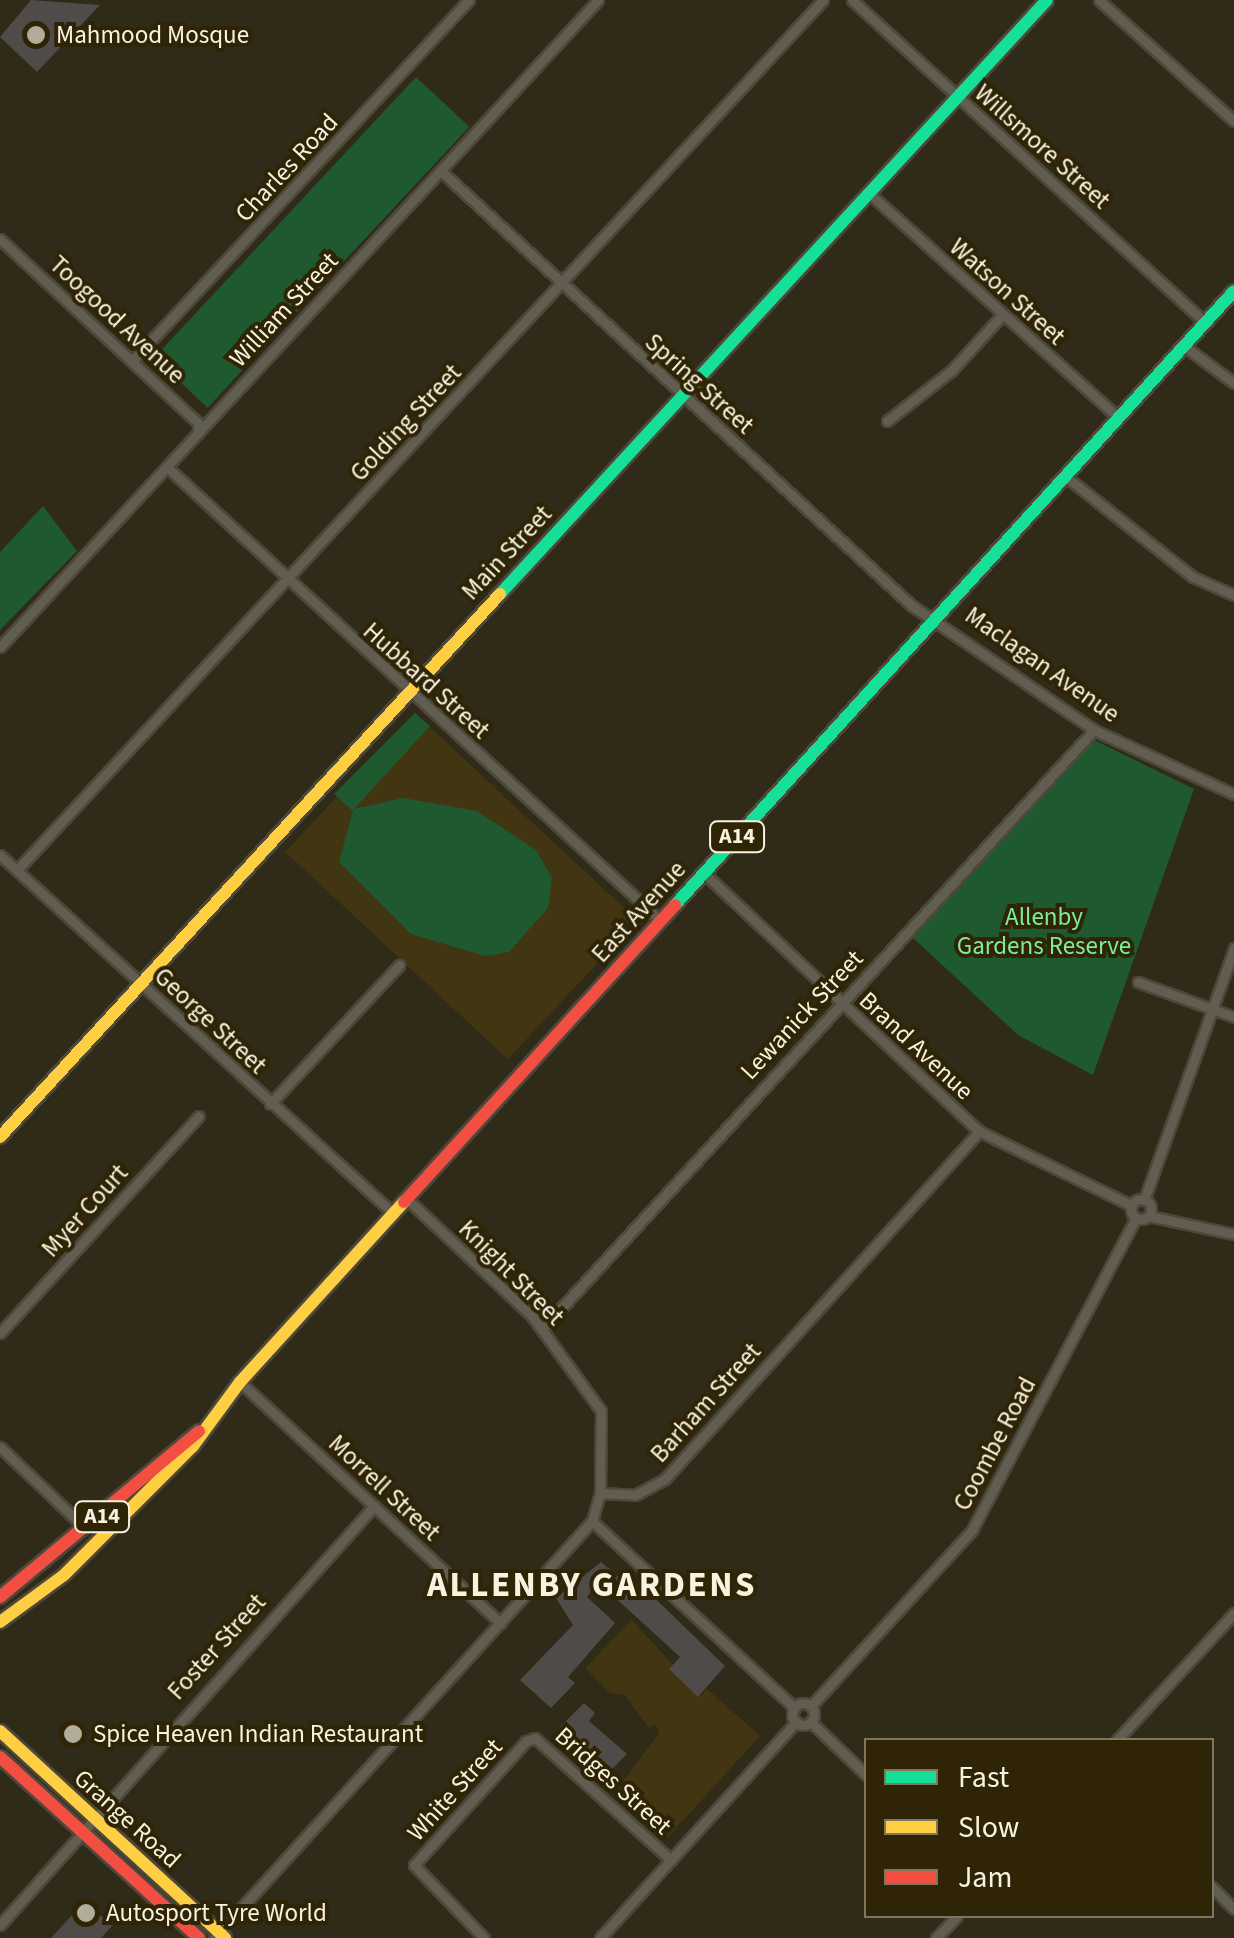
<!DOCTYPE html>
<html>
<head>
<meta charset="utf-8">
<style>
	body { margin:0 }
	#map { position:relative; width:1234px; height:1938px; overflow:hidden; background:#302a19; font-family:"Source Sans 3",sans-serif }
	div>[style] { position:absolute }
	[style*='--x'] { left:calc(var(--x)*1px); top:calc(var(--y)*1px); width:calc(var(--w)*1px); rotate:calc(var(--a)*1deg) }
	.built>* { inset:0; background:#413611; transform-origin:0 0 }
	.green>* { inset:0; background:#1e592f; transform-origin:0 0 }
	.building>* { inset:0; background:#4f4b49 }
	.roads { filter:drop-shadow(2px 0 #4d483a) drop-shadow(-2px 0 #4d483a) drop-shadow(0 2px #4d483a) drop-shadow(0 -2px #4d483a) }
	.street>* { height:9px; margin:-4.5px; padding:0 4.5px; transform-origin:4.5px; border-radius:4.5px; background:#615d51 }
	.street>.ring { margin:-4.5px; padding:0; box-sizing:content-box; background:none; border:9px solid #615d51; border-radius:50% }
	.fast>* { height:12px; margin:-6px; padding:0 6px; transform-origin:6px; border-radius:6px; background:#16e098 }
	.slow>* { height:12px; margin:-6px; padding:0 6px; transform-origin:6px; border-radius:6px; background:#ffcf43 }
	.jam>* { height:12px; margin:-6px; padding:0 6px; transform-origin:6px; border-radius:6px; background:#f24e42 }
	.dots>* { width:28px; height:28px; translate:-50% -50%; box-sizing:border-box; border:5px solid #2f2506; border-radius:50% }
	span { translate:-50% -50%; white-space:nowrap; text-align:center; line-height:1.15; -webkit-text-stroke:8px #2f2506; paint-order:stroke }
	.shield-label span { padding:2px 8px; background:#2f2506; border:2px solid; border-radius:8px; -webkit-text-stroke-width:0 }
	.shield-label { font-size:22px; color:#f8f2e0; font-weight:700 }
	.poi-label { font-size:25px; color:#f8f2e0 }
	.left { translate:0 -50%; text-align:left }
	.street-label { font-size:25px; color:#f8f2e0 }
	.park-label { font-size:25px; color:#79ed9b }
	.district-label { font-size:35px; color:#f8f2e0; font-weight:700; letter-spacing:2.5px }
	.legend { position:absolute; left:864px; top:1738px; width:350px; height:180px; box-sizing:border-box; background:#2f2506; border:2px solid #7f775d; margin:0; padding:12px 18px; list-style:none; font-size:30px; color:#f8f2e0 }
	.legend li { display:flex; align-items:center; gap:20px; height:50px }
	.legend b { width:50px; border:2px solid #7f775d }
</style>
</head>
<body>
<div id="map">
	<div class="built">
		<div style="left:415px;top:713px;width:304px;height:190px;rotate:43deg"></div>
		<div style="clip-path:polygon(632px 1620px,701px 1696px,707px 1689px,760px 1736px,668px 1837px,616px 1791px,659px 1733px,656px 1725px,648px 1727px,625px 1695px,610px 1693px,585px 1668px)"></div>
	</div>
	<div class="green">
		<div style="left:416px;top:77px;width:73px;height:384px;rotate:43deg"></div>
		<div style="clip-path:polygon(43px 506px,77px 551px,0 630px,0 552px)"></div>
		<div style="clip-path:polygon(415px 713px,430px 726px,354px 809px,403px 798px,477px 811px,536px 850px,552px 878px,548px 908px,509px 952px,485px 956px,411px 934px,339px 862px,353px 811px,334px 794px)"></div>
		<div style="clip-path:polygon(1092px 739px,1194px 789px,1093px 1075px,1018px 1035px,913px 938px)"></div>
	</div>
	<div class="building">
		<div style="clip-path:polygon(31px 0,100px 5px,37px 72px,0 37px)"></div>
		<div style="clip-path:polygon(601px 1562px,634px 1590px,639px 1583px,725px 1666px,698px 1697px,669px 1669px,680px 1657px,598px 1582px,587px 1597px,615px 1623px,568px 1677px,575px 1683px,551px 1708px,520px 1680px,573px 1625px,556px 1598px)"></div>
		<div style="clip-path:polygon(584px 1703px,595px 1713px,589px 1721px,627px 1754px,608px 1773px,559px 1728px)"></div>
		<div style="clip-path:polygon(85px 1901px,112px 1926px,101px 1938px,51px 1938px)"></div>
	</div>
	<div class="roads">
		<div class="street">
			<div style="--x:852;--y:0;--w:478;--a:42.4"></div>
			<div style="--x:1099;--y:0;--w:181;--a:41.9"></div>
			<div style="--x:441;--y:171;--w:640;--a:42.72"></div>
			<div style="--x:911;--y:605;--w:222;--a:34.3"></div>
			<div style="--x:1094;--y:730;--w:154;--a:24.6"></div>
			<div style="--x:870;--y:194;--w:335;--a:42"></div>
			<div style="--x:0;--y:239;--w:270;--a:42.9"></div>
			<div style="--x:198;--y:423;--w:10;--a:90"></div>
			<div style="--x:1184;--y:346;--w:62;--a:36.5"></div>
			<div style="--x:132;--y:361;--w:494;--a:-47"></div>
			<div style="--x:887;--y:421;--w:83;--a:-38.1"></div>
			<div style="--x:952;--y:370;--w:74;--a:-47.7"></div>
			<div style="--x:167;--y:467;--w:671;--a:42.58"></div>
			<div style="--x:1065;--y:476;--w:163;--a:38.3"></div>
			<div style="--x:1193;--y:577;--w:45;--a:23.7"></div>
			<div style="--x:0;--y:647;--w:881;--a:-47.25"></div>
			<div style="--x:0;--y:855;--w:533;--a:42.34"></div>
			<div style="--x:17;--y:870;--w:1186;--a:-47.19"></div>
			<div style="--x:704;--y:873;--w:377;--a:43.2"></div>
			<div style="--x:979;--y:1131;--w:169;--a:26"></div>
			<div style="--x:1138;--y:982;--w:102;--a:20"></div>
			<div style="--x:270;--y:1104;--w:190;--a:-47.1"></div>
			<div class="ring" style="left:1131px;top:1199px;width:11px;height:11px"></div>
			<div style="--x:407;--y:1199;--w:171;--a:43.1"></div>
			<div style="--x:532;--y:1316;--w:117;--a:54"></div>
			<div style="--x:601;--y:1411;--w:82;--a:90.7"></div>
			<div style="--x:1144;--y:1200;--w:268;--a:-70.3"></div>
			<div style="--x:1149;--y:1216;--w:87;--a:12"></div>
			<div style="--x:542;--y:1329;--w:815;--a:-47.34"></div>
			<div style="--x:0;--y:1333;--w:294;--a:-47.5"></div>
			<div style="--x:240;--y:1382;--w:355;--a:42.8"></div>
			<div style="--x:0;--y:1447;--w:117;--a:43.6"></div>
			<div style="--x:592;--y:1521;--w:276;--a:42.7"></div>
			<div class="ring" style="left:792px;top:1703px;width:13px;height:13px"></div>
			<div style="--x:811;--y:1706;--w:239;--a:-47.5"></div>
			<div style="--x:972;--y:1530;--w:352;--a:-62.3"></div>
			<div style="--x:811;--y:1722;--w:76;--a:43.9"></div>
			<div style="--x:1117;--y:1740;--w:173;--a:-47.3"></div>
			<div style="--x:1212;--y:1887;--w:31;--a:45"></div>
			<div style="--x:0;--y:1925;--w:562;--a:-48.25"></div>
			<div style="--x:214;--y:1938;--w:563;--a:-47.81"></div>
			<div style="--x:592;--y:1521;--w:29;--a:-74"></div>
			<div style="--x:600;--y:1493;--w:35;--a:3"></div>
			<div style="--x:635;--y:1495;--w:34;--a:-28"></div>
			<div style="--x:665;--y:1479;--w:469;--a:-47.9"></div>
			<div style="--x:484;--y:1938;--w:101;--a:-133.8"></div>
			<div style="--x:414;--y:1865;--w:167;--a:-47.9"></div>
			<div style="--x:526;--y:1741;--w:9;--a:-18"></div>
			<div style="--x:535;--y:1738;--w:183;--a:41.9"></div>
			<div style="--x:600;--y:1938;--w:292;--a:-47.8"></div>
			<div style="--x:936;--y:1938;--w:30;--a:-46"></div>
		</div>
		<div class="fast">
			<div style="--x:500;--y:594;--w:807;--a:-47.36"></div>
			<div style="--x:675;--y:905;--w:830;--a:-47.68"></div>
		</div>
		<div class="slow">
			<div style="--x:0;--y:1137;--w:738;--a:-47.36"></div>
			<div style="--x:0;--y:1622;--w:79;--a:-36.3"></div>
			<div style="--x:64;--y:1575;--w:182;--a:-45"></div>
			<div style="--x:193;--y:1446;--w:79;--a:-53.7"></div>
			<div style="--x:240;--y:1382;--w:244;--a:-47.7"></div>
			<div style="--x:0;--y:1731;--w:306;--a:42.6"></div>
		</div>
		<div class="jam">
			<div style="--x:404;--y:1202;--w:402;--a:-47.6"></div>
			<div style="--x:0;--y:1597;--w:259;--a:-39.8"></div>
			<div style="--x:0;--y:1757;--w:269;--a:42.3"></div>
		</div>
	</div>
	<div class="dots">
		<div style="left:36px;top:35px;background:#b2ac9a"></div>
		<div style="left:73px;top:1734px;background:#b2ac9a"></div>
		<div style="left:86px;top:1913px;background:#b2ac9a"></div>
	</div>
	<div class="shield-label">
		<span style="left:737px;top:837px">A14</span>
		<span style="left:102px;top:1517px">A14</span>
	</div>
	<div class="poi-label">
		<span class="left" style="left:56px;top:35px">Mahmood Mosque</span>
		<span class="left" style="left:93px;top:1734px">Spice Heaven Indian Restaurant</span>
		<span class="left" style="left:106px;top:1913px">Autosport Tyre World</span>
	</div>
	<div class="street-label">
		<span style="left:1042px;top:147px;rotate:42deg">Willsmore Street</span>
		<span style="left:287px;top:168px;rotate:-47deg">Charles Road</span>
		<span style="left:1007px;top:292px;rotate:42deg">Watson Street</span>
		<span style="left:284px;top:310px;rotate:-47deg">William Street</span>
		<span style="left:117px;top:320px;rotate:43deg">Toogood Avenue</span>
		<span style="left:699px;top:384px;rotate:42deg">Spring Street</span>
		<span style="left:406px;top:423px;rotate:-47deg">Golding Street</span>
		<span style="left:507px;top:553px;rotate:-47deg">Main Street</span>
		<span style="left:1042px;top:665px;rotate:35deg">Maclagan Avenue</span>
		<span style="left:426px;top:681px;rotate:42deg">Hubbard Street</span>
		<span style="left:639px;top:912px;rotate:-48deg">East Avenue</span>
		<span style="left:802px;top:1015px;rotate:-47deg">Lewanick Street</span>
		<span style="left:210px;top:1021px;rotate:43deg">George Street</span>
		<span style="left:916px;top:1046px;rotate:43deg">Brand Avenue</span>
		<span style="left:85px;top:1211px;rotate:-48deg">Myer Court</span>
		<span style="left:511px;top:1273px;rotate:45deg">Knight Street</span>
		<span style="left:706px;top:1403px;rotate:-48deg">Barham Street</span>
		<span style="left:995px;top:1444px;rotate:-62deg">Coombe Road</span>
		<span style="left:384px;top:1488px;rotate:43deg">Morrell Street</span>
		<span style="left:217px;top:1647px;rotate:-48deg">Foster Street</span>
		<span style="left:613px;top:1781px;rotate:42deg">Bridges Street</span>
		<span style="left:455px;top:1790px;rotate:-48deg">White Street</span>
		<span style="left:127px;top:1819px;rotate:42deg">Grange Road</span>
	</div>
	<div class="park-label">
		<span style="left:1044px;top:932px">Allenby<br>Gardens Reserve</span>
	</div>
	<div class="district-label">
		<span style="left:592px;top:1585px">ALLENBY GARDENS</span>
	</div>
	<ul class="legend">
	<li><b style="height:12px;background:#16e098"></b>Fast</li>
	<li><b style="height:12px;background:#ffcf43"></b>Slow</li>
	<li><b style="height:12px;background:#f24e42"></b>Jam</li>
	</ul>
</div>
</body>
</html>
